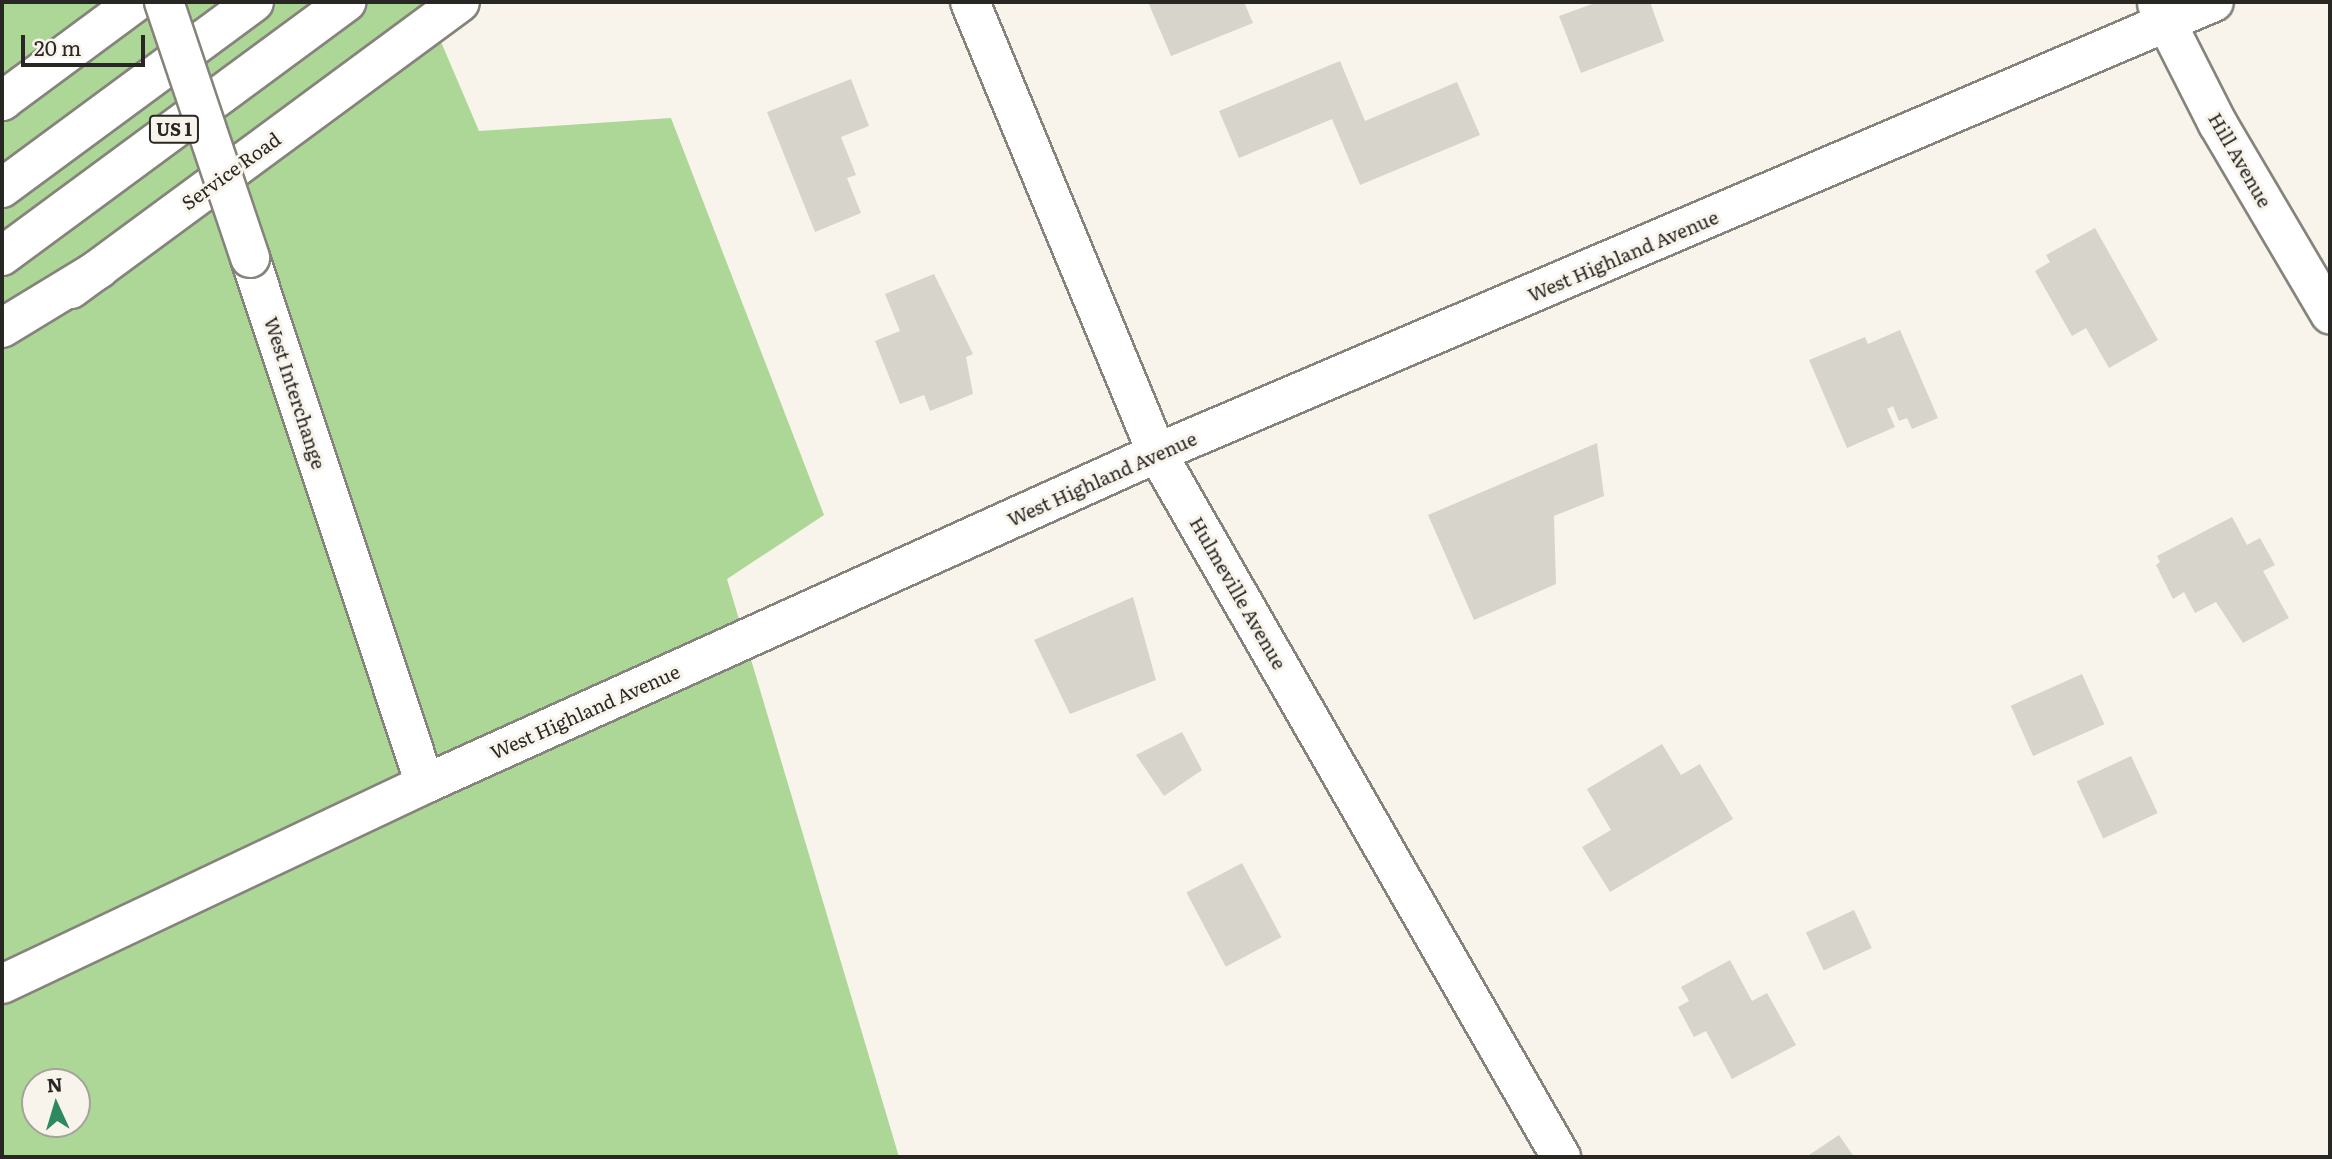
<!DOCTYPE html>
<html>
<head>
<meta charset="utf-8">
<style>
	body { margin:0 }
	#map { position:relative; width:2332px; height:1159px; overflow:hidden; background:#f8f4ec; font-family:Literata,serif }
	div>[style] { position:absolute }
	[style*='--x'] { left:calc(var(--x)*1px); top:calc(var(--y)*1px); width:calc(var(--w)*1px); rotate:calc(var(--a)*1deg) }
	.green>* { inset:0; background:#add796 }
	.building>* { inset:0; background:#d7d4cc; transform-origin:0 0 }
	.roads { filter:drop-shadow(2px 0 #86837c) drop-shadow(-2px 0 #86837c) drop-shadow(0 2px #86837c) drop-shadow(0 -2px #86837c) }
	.minor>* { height:38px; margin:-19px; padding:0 19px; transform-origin:19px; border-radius:19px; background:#fff }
	.highway>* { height:38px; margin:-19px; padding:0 19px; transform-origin:19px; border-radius:19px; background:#fff }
	.bridges { filter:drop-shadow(2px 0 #86837c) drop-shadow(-2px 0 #86837c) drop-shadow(0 2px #86837c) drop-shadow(0 -2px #86837c) }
	.minor-bridge>* { height:38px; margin:-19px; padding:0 19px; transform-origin:19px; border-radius:19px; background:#fff }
	span { translate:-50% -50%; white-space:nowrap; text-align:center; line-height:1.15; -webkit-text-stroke:6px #f8f4ec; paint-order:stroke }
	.shield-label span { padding:2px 5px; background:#f8f4ec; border:2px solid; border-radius:5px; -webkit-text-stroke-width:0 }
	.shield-label { font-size:18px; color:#282724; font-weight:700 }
	.street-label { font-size:19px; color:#282724 }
	.frame { position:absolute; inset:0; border:4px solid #282724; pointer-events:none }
	.north { position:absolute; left:21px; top:1068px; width:70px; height:70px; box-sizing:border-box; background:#f8f4ec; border:2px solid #a5a29c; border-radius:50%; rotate:356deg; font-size:19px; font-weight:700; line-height:28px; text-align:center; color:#282724 }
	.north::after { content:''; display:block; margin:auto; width:24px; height:32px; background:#2d8960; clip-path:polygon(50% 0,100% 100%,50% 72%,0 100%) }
	.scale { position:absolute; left:21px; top:35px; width:124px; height:32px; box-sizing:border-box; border:4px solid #282724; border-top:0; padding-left:9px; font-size:21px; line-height:24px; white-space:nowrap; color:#282724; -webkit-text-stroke:5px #f8f4ec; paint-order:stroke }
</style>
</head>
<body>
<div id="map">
	<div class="green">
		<div style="clip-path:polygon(evenodd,2px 2px,424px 2px,479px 131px,671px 118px,824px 515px,727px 579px,899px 1157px,2px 1157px,2px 2px,35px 1082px,77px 1082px,77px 1124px,35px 1124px,35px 1082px)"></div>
	</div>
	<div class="building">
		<div style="clip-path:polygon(1148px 2px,1244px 2px,1253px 23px,1171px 56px)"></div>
		<div style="clip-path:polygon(1598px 2px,1650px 2px,1664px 41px,1581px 73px,1559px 16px)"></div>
		<div style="clip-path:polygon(1340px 61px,1365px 121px,1457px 82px,1480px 135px,1360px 185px,1332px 119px,1239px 158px,1219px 111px)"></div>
		<div style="clip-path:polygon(851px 79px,869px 126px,841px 137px,856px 175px,847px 178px,861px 213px,815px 232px,767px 112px)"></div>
		<div style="clip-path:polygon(2095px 228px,2158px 340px,2109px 368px,2086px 328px,2072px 336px,2035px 271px,2050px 262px,2046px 255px)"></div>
		<div style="clip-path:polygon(934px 274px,973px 354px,966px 357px,973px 394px,930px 411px,924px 395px,900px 404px,875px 341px,900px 331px,885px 294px)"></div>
		<div style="clip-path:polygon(1900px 330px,1938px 418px,1912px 429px,1907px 418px,1899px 421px,1893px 406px,1887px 409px,1895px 427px,1847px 448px,1809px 360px,1865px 337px,1868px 344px)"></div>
		<div style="clip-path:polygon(1597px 443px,1604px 496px,1554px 516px,1556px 584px,1474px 620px,1428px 515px)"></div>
		<div style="clip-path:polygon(2232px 517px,2247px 545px,2260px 538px,2275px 565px,2263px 571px,2289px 618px,2243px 643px,2216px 602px,2195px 613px,2184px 592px,2173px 599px,2156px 565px,2160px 562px,2157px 556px)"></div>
		<div style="clip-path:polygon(1133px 597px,1156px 680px,1070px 714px,1034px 640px)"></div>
		<div style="left:2082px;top:674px;width:55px;height:78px;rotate:66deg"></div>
		<div style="clip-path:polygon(1182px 732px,1202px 770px,1164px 796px,1136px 755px)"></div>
		<div style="clip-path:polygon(1662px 744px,1681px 775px,1700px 764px,1733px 819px,1610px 892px,1582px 847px,1611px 830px,1587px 789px)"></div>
		<div style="left:2131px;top:756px;width:63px;height:60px;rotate:65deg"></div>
		<div style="left:1242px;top:863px;width:84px;height:63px;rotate:62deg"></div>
		<div style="left:1854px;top:910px;width:42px;height:53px;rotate:65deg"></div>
		<div style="clip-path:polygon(1730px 960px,1752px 1001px,1767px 993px,1796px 1045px,1732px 1079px,1706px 1031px,1694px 1037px,1678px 1007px,1689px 1001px,1681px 987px)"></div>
		<div style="clip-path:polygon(1839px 1135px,1854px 1157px,1806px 1157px)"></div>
	</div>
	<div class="roads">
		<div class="minor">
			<div style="--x:970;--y:2;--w:488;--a:67.5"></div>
			<div style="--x:1157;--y:453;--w:812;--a:60.15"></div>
			<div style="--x:2157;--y:4;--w:135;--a:63.1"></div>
			<div style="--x:2218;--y:124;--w:221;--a:59.5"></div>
			<div style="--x:2;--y:101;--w:167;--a:-36.5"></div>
			<div style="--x:250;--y:258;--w:554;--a:71.6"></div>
			<div style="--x:71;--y:289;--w:483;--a:-36.4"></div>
			<div style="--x:2;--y:984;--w:468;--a:-25.3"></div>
			<div style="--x:425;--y:784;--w:803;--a:-24.33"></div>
			<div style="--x:1157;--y:453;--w:1149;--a:-23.11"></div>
		</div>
		<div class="highway">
			<div style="--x:2;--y:101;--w:2;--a:-27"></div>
			<div style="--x:2;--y:188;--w:313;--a:-36.4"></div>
			<div style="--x:2;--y:256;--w:428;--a:-36.4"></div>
			<div style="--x:2;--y:328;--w:114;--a:-31.3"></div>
		</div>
	</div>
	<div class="bridges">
		<div class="minor-bridge">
			<div style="--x:164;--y:2;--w:270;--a:71.4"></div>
		</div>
	</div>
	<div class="shield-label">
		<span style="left:174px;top:129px">US 1</span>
	</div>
	<div class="street-label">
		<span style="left:2240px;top:160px;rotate:60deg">Hill Avenue</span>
		<span style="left:231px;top:171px;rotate:-36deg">Service Road</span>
		<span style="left:1623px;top:256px;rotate:-23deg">West Highland Avenue</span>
		<span style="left:295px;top:393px;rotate:72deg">West Interchange</span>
		<span style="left:1102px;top:479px;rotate:-24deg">West Highland Avenue</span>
		<span style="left:1238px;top:593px;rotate:60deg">Hulmeville Avenue</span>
		<span style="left:585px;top:712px;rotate:-24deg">West Highland Avenue</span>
	</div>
	<div class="frame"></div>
	<div class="north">N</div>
	<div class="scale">20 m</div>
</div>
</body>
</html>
